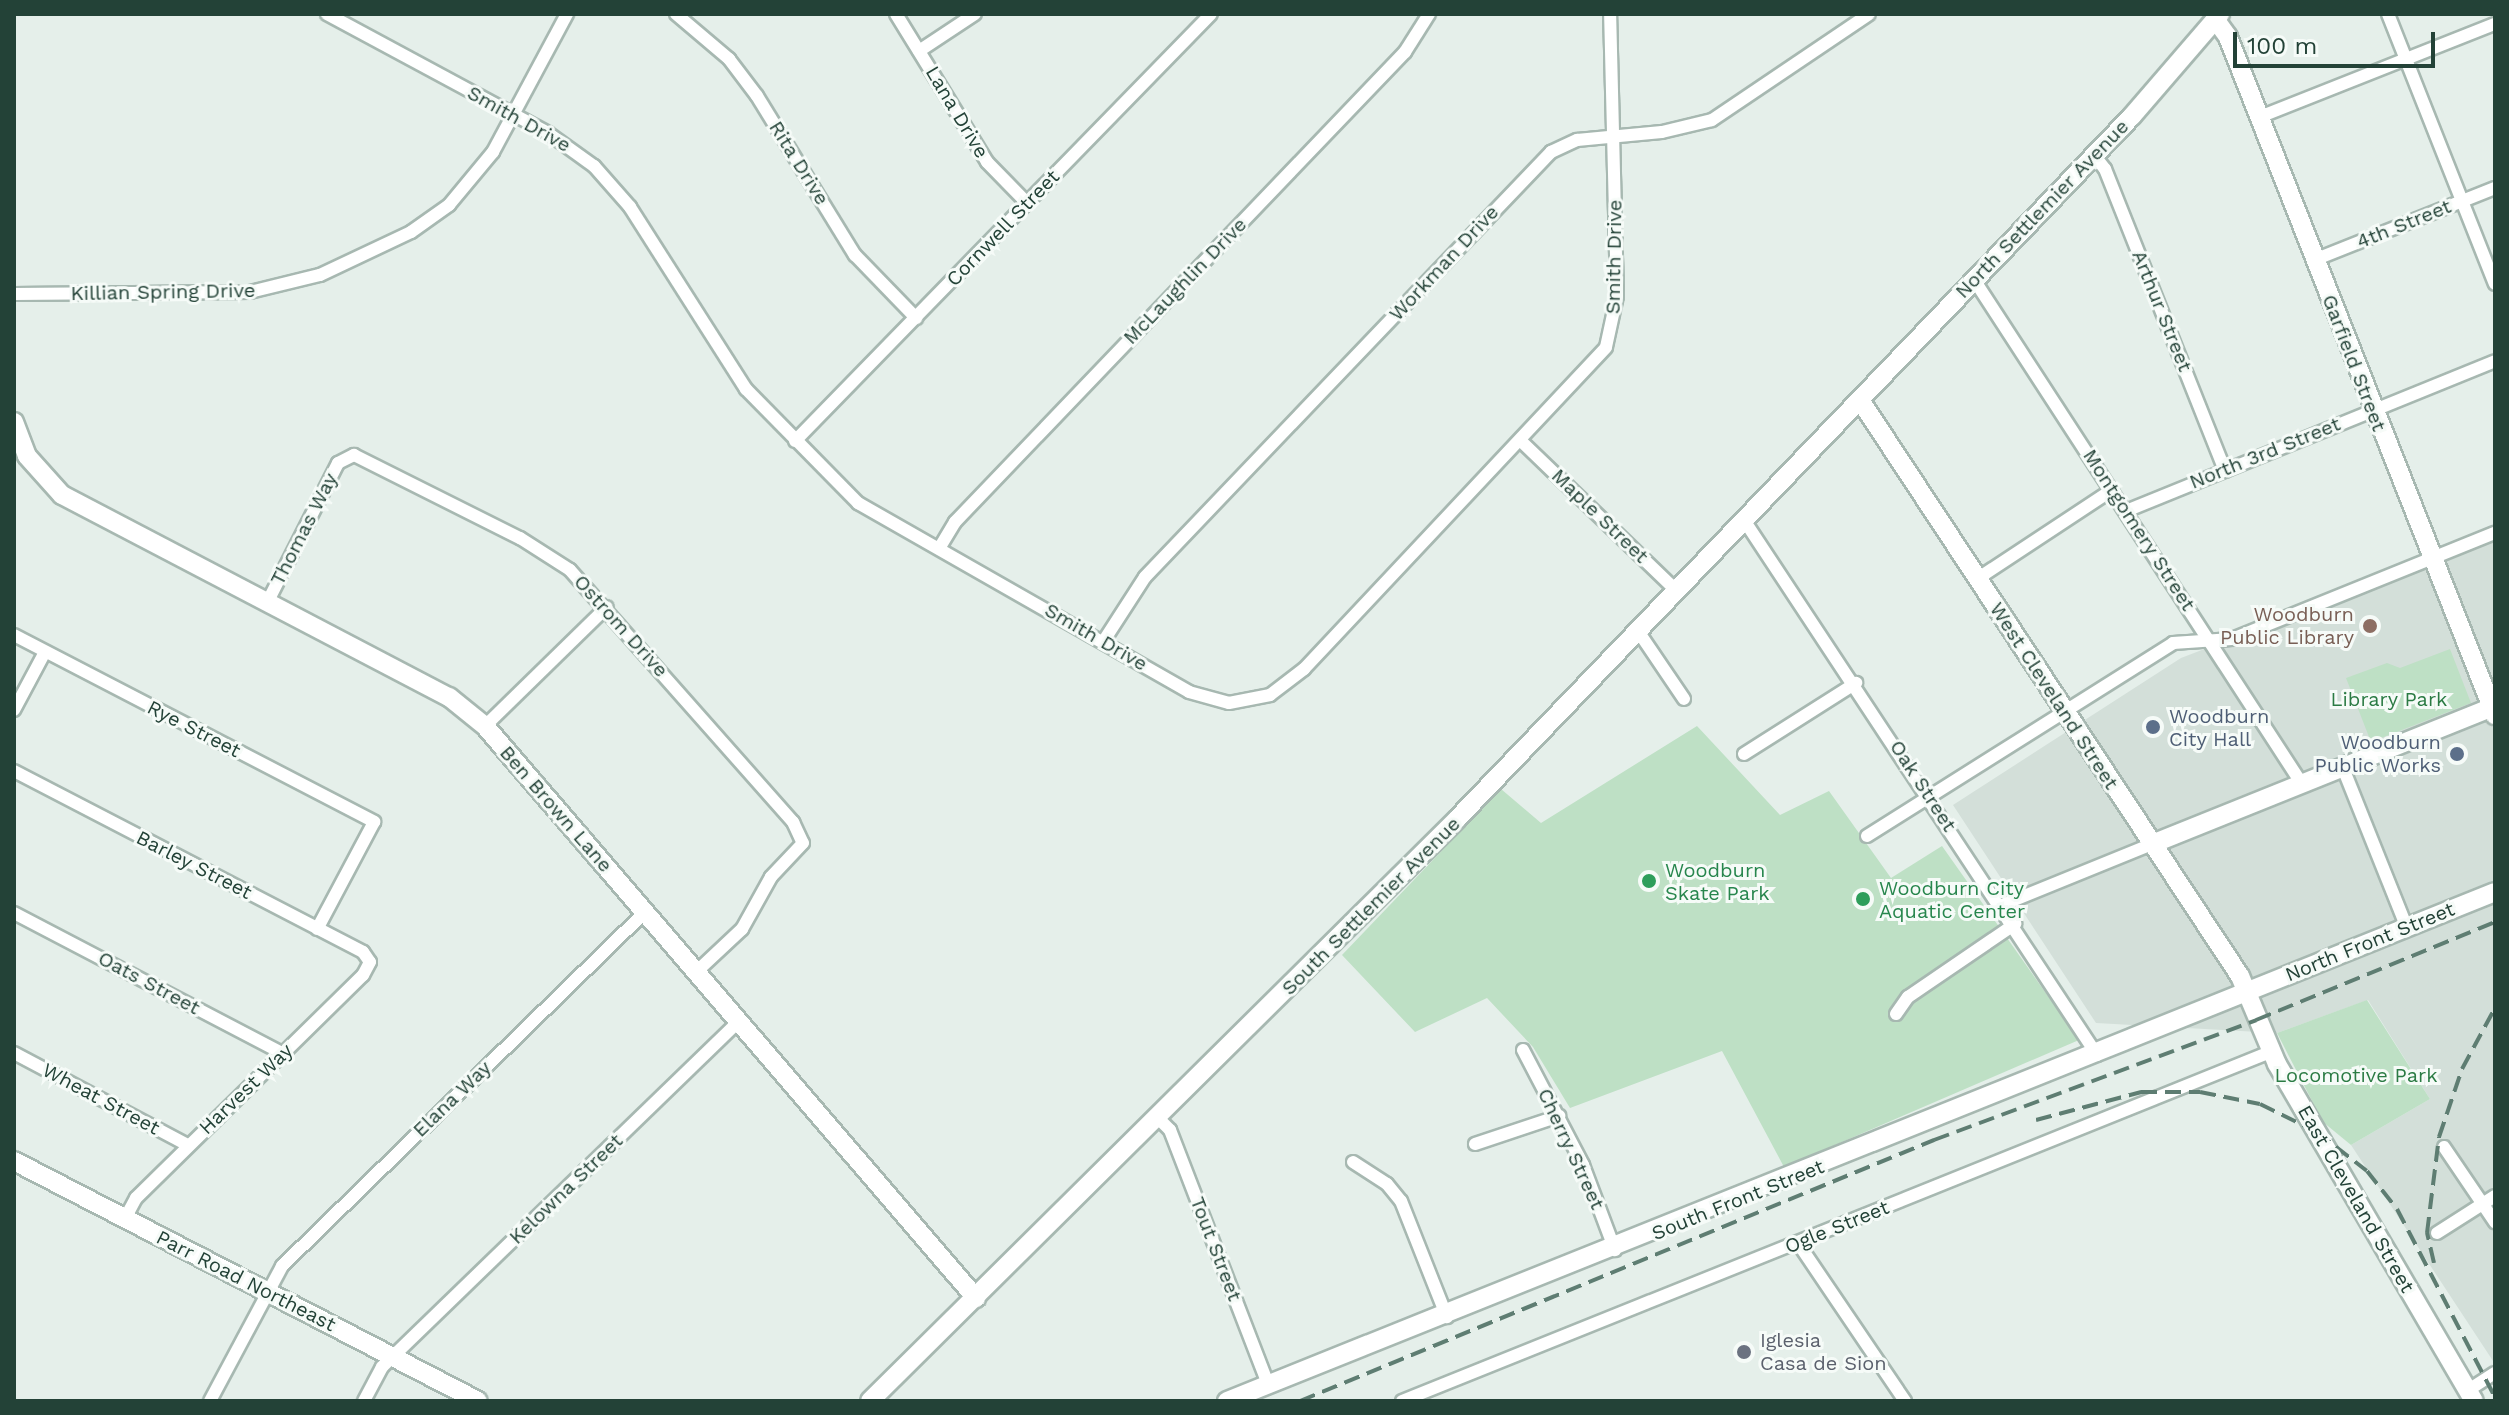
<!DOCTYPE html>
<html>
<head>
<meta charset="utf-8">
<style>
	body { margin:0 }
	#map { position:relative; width:2509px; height:1415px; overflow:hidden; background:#e5efea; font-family:"Work Sans",sans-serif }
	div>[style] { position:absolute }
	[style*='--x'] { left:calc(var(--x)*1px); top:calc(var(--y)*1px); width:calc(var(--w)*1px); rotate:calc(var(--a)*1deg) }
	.built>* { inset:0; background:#d3dfd9 }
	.green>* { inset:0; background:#bee0c5 }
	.roads { filter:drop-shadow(2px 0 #a7b8b1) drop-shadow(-2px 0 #a7b8b1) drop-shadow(0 2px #a7b8b1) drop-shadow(0 -2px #a7b8b1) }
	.street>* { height:12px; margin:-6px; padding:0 6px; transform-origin:6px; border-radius:6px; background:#fff }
	.secondary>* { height:18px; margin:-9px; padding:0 9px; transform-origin:9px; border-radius:9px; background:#fff }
	.rail>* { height:4px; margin-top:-2px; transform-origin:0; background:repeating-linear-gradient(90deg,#5e7d72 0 16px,transparent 0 24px) }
	.dots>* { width:22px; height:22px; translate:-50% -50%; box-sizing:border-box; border:4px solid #f6fbf8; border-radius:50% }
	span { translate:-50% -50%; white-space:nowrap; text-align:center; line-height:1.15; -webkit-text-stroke:6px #f6fbf8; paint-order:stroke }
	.street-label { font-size:20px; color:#234237 }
	.education-label { font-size:20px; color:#785e54 }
	.right { translate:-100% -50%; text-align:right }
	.park-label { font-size:20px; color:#2b7b44 }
	.service-label { font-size:20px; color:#4e5e75 }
	.left { translate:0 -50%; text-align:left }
	.leisure-label { font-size:20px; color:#27864d }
	.worship-label { font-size:20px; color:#5b616d }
	.frame { position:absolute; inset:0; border:16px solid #234237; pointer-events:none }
	.scale { position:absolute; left:2233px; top:32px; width:202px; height:36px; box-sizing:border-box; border:4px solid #234237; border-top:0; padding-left:10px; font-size:24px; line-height:28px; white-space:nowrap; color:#234237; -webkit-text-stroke:6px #f6fbf8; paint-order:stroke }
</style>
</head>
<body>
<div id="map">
	<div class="built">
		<div style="clip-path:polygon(2495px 538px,2495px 1364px,2351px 1145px,2430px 1099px,2368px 1000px,2277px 1033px,2096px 1023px,1953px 805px,2181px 658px)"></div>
	</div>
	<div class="green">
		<div style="clip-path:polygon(2450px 649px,2471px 703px,2371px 742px,2346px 678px,2387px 663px,2400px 668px)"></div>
		<div style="clip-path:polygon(1697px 726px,1780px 815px,1829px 791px,1891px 878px,1942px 846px,2079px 1040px,1784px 1167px,1722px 1051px,1570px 1108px,1533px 1047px,1487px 998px,1415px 1032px,1342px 955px,1501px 789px,1541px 823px)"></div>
		<div style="clip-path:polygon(2367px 1000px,2430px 1099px,2351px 1145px,2323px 1122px,2277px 1033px)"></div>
	</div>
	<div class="roads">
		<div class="street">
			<div style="--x:327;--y:14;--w:251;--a:28.3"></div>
			<div style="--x:548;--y:133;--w:57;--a:35.7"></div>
			<div style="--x:594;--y:166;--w:55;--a:48.7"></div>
			<div style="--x:630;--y:207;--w:216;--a:57.5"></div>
			<div style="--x:746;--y:389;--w:160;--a:45.5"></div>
			<div style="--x:858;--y:503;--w:381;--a:29.7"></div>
			<div style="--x:1189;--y:692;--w:41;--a:15.4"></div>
			<div style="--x:1229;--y:703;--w:42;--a:-11"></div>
			<div style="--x:1270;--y:695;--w:43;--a:-37.4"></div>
			<div style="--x:1304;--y:669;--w:441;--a:-46.8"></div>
			<div style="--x:1606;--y:347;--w:52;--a:-77.8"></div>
			<div style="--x:1617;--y:296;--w:282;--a:-91.4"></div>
			<div style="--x:676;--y:14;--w:70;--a:40.3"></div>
			<div style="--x:729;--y:59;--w:46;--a:52.9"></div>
			<div style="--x:757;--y:96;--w:187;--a:58.4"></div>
			<div style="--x:855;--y:255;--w:88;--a:45.9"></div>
			<div style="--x:896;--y:14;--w:174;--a:58.4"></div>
			<div style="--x:987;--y:162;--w:57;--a:45.7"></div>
			<div style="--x:2388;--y:14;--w:290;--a:68.4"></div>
			<div style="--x:919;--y:51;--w:67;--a:-33.5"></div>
			<div style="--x:2257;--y:118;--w:256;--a:-21.6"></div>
			<div style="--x:2094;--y:155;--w:18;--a:52"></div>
			<div style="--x:2105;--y:169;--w:325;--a:68.3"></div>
			<div style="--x:2314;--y:260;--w:195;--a:-21.7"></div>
			<div style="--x:1973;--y:278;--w:604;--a:56.97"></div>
			<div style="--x:14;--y:294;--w:236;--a:-0.5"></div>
			<div style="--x:250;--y:292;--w:72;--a:-13.7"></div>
			<div style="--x:320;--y:275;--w:101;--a:-25.3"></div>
			<div style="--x:411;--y:232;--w:47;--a:-35.4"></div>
			<div style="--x:449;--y:205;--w:69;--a:-50.3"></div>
			<div style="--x:493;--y:152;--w:157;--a:-61.8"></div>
			<div style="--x:795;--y:441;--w:596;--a:-45.75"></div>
			<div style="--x:1522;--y:442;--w:215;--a:43.9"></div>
			<div style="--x:2126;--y:511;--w:398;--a:-22.1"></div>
			<div style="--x:1744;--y:520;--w:641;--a:56.58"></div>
			<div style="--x:940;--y:547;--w:29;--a:-59"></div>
			<div style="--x:955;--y:522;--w:651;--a:-46.25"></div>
			<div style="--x:1405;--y:52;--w:45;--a:-57.7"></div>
			<div style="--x:1977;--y:579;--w:162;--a:-33.4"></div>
			<div style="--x:267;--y:603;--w:157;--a:-63.1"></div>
			<div style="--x:338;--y:463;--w:18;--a:-27"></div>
			<div style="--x:354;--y:455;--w:186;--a:26.6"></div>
			<div style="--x:520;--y:538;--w:59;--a:32.6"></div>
			<div style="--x:570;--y:570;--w:337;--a:48.5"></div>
			<div style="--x:793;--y:822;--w:23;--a:65"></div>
			<div style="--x:803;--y:843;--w:47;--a:133.3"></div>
			<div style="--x:771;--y:877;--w:60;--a:119.1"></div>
			<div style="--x:742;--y:929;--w:63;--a:136.9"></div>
			<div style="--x:1638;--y:631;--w:82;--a:55.9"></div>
			<div style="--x:14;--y:635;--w:406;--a:27.4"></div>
			<div style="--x:374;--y:822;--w:121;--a:118"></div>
			<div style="--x:1103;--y:642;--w:77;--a:-57.1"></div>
			<div style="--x:1145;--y:577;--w:588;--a:-46.31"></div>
			<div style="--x:1551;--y:152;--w:29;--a:-25"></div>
			<div style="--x:1577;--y:140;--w:85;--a:-5.4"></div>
			<div style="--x:1662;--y:132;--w:51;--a:-13.5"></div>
			<div style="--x:1712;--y:120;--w:189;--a:-34"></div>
			<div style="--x:14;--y:710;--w:66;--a:-61.9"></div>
			<div style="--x:485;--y:726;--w:170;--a:-44.3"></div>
			<div style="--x:1744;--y:754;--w:133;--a:-32.4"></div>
			<div style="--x:2343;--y:768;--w:172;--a:68.2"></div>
			<div style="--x:14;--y:771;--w:393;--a:27.4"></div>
			<div style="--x:363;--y:952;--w:12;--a:55"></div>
			<div style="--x:370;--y:962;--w:15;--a:118"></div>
			<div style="--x:363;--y:975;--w:318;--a:135.5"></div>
			<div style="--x:136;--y:1198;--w:24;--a:118"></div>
			<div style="--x:1867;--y:836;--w:362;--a:-32.2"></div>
			<div style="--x:2173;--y:643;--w:59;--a:-3.9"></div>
			<div style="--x:2232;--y:639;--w:284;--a:-22"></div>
			<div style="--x:2002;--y:905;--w:162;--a:-22.1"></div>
			<div style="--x:14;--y:913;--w:305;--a:27.6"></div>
			<div style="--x:1896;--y:1014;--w:21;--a:-55"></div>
			<div style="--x:1908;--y:997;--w:130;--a:-34.3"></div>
			<div style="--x:1523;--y:1050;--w:130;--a:62.4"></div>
			<div style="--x:1583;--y:1165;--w:91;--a:69.4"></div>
			<div style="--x:14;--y:1053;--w:197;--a:27.9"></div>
			<div style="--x:1158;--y:1118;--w:17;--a:45"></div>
			<div style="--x:1170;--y:1130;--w:272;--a:68.9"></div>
			<div style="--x:1475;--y:1144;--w:89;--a:-18.4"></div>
			<div style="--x:2444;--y:1147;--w:91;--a:55.8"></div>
			<div style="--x:1353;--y:1162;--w:40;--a:32.9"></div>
			<div style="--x:1387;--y:1184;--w:22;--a:51"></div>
			<div style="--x:1401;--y:1201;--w:125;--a:68.4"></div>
			<div style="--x:2437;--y:1233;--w:69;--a:-32.5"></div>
			<div style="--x:1798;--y:1243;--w:191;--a:55.9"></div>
			<div style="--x:2467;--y:1391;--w:33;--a:-33"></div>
			<div style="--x:210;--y:1401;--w:153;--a:-61.9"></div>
			<div style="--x:282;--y:1266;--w:507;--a:-44.28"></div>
			<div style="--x:364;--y:1401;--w:38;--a:-62"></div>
			<div style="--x:382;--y:1367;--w:497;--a:-44.1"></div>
			<div style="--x:1402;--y:1401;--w:936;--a:-21.9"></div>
		</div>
		<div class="secondary">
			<div style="--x:2215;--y:19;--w:22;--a:54"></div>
			<div style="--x:2228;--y:37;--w:729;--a:68.51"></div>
			<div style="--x:1860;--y:400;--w:690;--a:56.59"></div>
			<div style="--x:2240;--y:976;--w:95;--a:67.2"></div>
			<div style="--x:2277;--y:1064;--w:390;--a:59.7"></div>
			<div style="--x:14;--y:422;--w:36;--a:69"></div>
			<div style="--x:27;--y:456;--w:52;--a:48.1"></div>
			<div style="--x:62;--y:495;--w:437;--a:27.6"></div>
			<div style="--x:449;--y:697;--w:46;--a:38.9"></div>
			<div style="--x:485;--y:726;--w:754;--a:49.36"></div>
			<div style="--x:2152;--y:844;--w:370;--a:-21.9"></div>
			<div style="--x:14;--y:1161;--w:522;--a:27.35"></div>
			<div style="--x:870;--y:1401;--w:827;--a:-44.75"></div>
			<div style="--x:1457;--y:819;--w:975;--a:-46.16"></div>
			<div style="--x:2132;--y:116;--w:135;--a:-49.2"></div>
			<div style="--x:1227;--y:1401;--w:1366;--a:-21.87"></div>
		</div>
	</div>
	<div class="rail">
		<div style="--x:2036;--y:1120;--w:109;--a:-14.9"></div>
		<div style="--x:2141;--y:1092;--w:59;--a:0"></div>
		<div style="--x:2200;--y:1092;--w:61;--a:11.3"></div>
		<div style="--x:2260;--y:1104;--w:64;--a:26.2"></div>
		<div style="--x:2317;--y:1132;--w:63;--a:38"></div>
		<div style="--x:2367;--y:1171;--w:48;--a:51.7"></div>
		<div style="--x:2397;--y:1209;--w:212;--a:62.5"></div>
		<div style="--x:2434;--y:1263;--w:31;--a:-103"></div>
		<div style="--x:2427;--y:1233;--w:97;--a:-82.9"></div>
		<div style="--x:2439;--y:1137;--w:72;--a:-71.3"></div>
		<div style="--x:2462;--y:1069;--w:69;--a:-61.6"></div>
		<div style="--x:1300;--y:1401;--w:686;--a:-22.38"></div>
		<div style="--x:1934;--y:1140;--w:344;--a:-20.4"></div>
		<div style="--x:2256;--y:1020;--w:258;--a:-22.3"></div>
	</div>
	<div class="dots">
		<div style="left:2370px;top:626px;background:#8d6e63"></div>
		<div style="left:2153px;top:727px;background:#5c6f8a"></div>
		<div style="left:2457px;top:754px;background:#5c6f8a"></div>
		<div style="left:1649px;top:881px;background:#2e9e5b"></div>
		<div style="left:1863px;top:899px;background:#2e9e5b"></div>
		<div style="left:1744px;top:1352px;background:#6b7280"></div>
	</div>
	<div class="street-label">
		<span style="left:957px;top:112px;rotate:59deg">Lana Drive</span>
		<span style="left:519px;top:119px;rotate:29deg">Smith Drive</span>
		<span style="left:799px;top:163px;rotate:58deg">Rita Drive</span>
		<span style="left:2042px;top:209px;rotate:-46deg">North Settlemier Avenue</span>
		<span style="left:2404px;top:224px;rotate:-22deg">4th Street</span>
		<span style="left:1003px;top:228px;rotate:-46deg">Cornwell Street</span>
		<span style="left:1614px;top:257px;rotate:-89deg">Smith Drive</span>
		<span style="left:1444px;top:263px;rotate:-47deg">Workman Drive</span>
		<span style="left:1185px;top:281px;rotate:-46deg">McLaughlin Drive</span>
		<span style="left:163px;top:292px;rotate:-1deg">Killian Spring Drive</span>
		<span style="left:2162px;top:311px;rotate:68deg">Arthur Street</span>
		<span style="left:2354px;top:363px;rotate:69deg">Garfield Street</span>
		<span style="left:2265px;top:453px;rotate:-22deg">North 3rd Street</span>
		<span style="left:1600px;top:516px;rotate:44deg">Maple Street</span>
		<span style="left:304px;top:529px;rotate:-63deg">Thomas Way</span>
		<span style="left:2139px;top:530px;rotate:57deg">Montgomery Street</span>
		<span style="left:621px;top:626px;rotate:48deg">Ostrom Drive</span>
		<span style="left:1096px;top:637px;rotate:30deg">Smith Drive</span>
		<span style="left:2054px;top:696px;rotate:57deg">West Cleveland Street</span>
		<span style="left:194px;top:729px;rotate:27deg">Rye Street</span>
		<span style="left:1923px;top:786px;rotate:57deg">Oak Street</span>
		<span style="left:556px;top:809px;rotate:49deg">Ben Brown Lane</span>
		<span style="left:194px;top:865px;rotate:27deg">Barley Street</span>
		<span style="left:1371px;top:906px;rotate:-45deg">South Settlemier Avenue</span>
		<span style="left:2370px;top:942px;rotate:-22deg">North Front Street</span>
		<span style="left:149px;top:983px;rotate:28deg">Oats Street</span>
		<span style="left:246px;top:1089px;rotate:-44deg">Harvest Way</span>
		<span style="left:101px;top:1099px;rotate:28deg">Wheat Street</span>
		<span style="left:452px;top:1099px;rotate:-44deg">Elana Way</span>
		<span style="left:1571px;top:1149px;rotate:65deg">Cherry Street</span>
		<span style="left:566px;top:1189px;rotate:-44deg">Kelowna Street</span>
		<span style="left:2356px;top:1199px;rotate:60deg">East Cleveland Street</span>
		<span style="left:1738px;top:1200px;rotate:-22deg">South Front Street</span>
		<span style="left:1837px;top:1227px;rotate:-22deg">Ogle Street</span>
		<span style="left:1216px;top:1249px;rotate:69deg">Tout Street</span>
		<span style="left:246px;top:1281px;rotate:27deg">Parr Road Northeast</span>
	</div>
	<div class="education-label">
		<span class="right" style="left:2354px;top:626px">Woodburn<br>Public Library</span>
	</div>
	<div class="park-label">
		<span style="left:2389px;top:699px">Library Park</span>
		<span style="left:2356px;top:1075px">Locomotive Park</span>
	</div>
	<div class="service-label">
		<span class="left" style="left:2169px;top:728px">Woodburn<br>City Hall</span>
		<span class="right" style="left:2441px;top:754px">Woodburn<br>Public Works</span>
	</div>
	<div class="leisure-label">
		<span class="left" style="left:1665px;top:882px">Woodburn<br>Skate Park</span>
		<span class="left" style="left:1879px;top:900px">Woodburn City<br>Aquatic Center</span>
	</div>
	<div class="worship-label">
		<span class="left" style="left:1760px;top:1352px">Iglesia<br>Casa de Sion</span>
	</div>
	<div class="frame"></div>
	<div class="scale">100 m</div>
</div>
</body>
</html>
